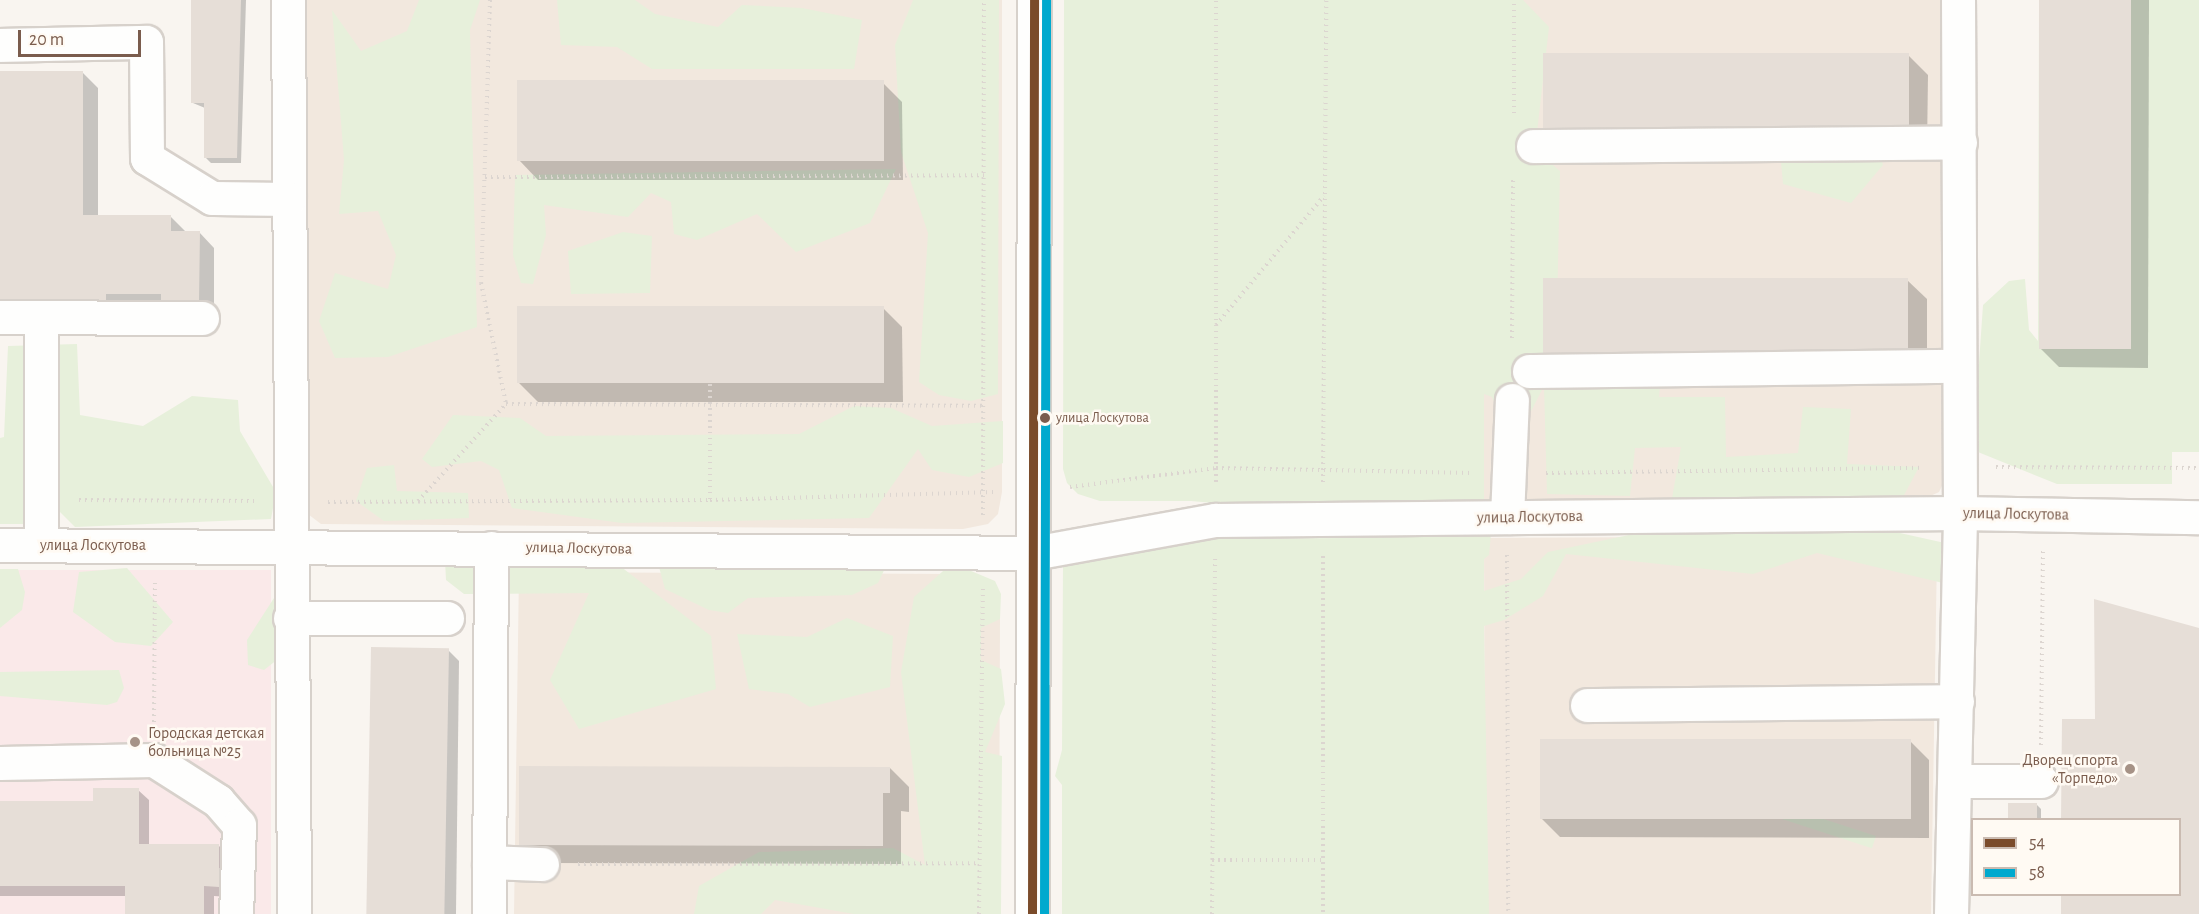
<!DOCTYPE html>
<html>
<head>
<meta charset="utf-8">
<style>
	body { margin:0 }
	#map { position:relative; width:2199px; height:914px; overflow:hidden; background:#f9f5f0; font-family:"Alegreya Sans",sans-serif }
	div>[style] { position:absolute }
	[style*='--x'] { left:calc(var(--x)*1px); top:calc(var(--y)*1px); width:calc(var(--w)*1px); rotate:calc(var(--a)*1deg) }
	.residential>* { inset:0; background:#f2e8de }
	.medical>* { inset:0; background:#fae9e9; transform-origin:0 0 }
	.green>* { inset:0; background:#e7f0db; transform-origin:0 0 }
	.shadow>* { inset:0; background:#0003 }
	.building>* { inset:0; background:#e6ded7; transform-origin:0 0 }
	.path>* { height:4px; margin-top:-2px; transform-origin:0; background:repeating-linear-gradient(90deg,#dcd5d0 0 1.5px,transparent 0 6px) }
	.roads { filter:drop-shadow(2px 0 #d7d1cb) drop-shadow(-2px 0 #d7d1cb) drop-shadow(0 2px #d7d1cb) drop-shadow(0 -2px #d7d1cb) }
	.minor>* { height:33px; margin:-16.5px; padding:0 16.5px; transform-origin:16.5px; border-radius:16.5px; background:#fefefd }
	.bus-1>* { height:9px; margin:-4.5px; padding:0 4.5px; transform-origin:4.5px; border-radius:4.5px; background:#7a4b2a }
	.bus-2>* { height:9px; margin:-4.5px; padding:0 4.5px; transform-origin:4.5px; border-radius:4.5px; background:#00a9ce }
	.dots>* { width:16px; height:16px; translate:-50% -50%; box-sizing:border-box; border:3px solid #fffaf3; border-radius:50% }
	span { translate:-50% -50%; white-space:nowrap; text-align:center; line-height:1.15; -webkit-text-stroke:5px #fffaf3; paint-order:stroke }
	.bus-label { font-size:14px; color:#7a5c4d }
	.left { translate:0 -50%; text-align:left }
	.street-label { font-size:16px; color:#7a5c4d }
	.poi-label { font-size:16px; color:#7a5c4d }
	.right { translate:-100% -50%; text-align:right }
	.legend { position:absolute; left:1971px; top:818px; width:210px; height:78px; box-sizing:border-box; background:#fffaf3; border:2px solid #cabbb1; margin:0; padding:8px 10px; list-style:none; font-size:18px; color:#7a5c4d }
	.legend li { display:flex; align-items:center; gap:12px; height:30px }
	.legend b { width:30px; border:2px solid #cabbb1 }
	.scale { position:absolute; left:18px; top:30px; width:123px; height:27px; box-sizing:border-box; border:3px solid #7a5c4d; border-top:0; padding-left:8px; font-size:18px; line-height:21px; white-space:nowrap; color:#7a5c4d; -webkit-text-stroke:4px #fffaf3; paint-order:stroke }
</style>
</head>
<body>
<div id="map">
	<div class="residential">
		<div style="clip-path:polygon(302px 0,1002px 0,1002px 492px,998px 514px,988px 524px,963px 529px,321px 524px,304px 511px)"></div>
		<div style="clip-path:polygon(1482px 0,1942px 0,1946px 478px,1939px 492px,1924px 499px,1484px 500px)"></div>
		<div style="clip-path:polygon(1912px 536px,1937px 554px,1931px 914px,1485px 914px,1484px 538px)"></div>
		<div style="clip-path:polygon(519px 572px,953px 574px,1000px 615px,999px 914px,514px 914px)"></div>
	</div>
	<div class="medical">
		<div style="left:0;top:570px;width:271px;height:344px"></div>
	</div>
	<div class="green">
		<div style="clip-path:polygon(419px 0,480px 0,470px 30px,477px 327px,388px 357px,335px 358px,319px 321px,335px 273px,388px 289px,396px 255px,378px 211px,339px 214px,344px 160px,332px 10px,361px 51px,407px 31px)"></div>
		<div style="clip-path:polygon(557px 0,635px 0,655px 14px,718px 27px,742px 5px,802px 8px,862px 20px,854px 69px,652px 69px,617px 47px,561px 45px)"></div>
		<div style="clip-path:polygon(913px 0,999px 0,998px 394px,971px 401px,939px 395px,919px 382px,928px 233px,901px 152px,895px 45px)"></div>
		<div style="clip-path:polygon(evenodd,1064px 0,1523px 0,1549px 27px,1535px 150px,1560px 171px,1556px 358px,1662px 361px,1659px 397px,1725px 397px,1726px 457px,1798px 453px,1803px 407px,1851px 409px,1847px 464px,1919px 467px,1903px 497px,1787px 508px,1945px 543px,1943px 583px,1817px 553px,1753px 574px,1566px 554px,1543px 596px,1504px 620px,1484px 626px,1489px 914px,1062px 914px,1062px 785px,1055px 776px,1062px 750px,1063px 563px,1202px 539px,1345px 538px,1362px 501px,1263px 501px,1259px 507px,1191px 501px,1100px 501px,1078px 494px,1067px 483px,1063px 469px,1064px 0,1544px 386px,1547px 494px,1630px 496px,1635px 448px,1681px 447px,1667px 527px,1548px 552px,1521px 579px,1484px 591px,1484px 559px,1489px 555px,1491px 534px,1464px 501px,1484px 500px,1484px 394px,1492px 397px,1502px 419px,1524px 425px,1544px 386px)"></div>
		<div style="clip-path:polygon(2039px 0,2199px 0,2199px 452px,2172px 452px,2172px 484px,2057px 484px,1973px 450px,1983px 305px,2009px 281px,2025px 279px,2029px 330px,2038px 341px)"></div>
		<div style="clip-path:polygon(1792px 135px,1875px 136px,1883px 165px,1851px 203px,1783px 184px,1781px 162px)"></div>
		<div style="clip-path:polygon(896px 169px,870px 223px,796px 252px,757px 214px,697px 240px,674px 234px,671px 202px,651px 193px,628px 217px,544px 205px,546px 235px,533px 284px,521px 283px,513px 255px,515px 175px)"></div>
		<div style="clip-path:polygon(623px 232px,652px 236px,650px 293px,571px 294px,568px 251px)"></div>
		<div style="clip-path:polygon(77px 344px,80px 415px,143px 426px,192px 396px,238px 400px,240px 431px,276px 492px,271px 519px,75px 527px,55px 507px,37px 524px,0 524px,0 438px,4px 437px,8px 346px)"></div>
		<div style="clip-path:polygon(854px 406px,891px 408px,932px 426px,1003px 421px,1003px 463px,969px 477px,932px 470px,918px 449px,869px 518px,622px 523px,512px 508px,499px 470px,481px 461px,432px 467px,422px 459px,453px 415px,520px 418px,546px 436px,799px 434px)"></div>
		<div style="clip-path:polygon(394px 465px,397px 491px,468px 493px,469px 518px,384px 521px,356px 501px,367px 468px)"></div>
		<div style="clip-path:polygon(603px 553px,711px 636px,716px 689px,579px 729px,550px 680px,589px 593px,464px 594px,446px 580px,445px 560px)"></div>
		<div style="clip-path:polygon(671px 553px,887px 564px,878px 583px,852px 595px,748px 598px,728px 613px,709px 610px,665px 589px,659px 567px)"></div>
		<div style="clip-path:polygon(952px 563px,995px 581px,1001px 594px,1000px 619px,981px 628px,981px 660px,1001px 669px,1005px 704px,985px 752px,1002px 756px,1001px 914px,854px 914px,775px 900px,761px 914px,694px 914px,699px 886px,759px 852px,893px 848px,925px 865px,901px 672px,914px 597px)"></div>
		<div style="clip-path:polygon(127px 568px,173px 622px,151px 646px,115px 642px,73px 612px,79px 572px)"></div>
		<div style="clip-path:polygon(0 569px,18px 569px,25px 592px,22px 610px,0 628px)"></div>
		<div style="clip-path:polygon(274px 598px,282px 614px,278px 659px,264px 670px,248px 665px,247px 640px)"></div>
		<div style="clip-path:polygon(847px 618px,893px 636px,890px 687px,810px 707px,788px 694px,749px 689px,737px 634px,807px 637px)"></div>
		<div style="clip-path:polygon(119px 670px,124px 688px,117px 702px,107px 705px,0 696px,0 672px)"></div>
		<div style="left:1876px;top:836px;width:13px;height:144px;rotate:108deg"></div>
	</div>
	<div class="shadow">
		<div style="clip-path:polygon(192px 0,246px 0,241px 163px,211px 163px,206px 158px,205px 108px,193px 103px)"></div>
		<div style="clip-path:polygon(2040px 0,2149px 0,2148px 368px,2059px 367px,2040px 348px)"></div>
		<div style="clip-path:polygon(1909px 56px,1928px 75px,1927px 149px,1544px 129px)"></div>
		<div style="clip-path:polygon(0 73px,83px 73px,98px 88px,98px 216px,170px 216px,186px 232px,199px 232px,214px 248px,214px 318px,0 318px)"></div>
		<div style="clip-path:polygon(883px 83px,902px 102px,903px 180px,538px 180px,519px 160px)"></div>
		<div style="clip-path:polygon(1907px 280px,1927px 299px,1927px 376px,1563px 375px)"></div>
		<div style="clip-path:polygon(883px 308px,902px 327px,903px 402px,538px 402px,519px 383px)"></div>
		<div style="clip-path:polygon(2199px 630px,2199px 914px,2063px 914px,2180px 894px,2180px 820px,2096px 721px)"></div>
		<div style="clip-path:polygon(448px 650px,459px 661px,456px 914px,369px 914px)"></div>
		<div style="clip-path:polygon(1910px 741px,1929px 760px,1929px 838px,1560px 837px,1541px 818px)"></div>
		<div style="clip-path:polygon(890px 768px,909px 787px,909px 812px,901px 811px,901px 864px,540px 863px,521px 844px)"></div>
		<div style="clip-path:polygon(138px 790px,149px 800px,149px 846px,219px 846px,230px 856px,229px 897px,214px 896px,214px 914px,126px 914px,126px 896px,0 896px,0 802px,95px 802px)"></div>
		<div style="clip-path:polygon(2036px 804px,2041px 809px,2041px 820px,2009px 820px)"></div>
	</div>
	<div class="building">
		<div style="clip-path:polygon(191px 0,241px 0,237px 158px,204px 158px,204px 103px,191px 103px)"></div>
		<div style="left:2039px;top:0;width:92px;height:349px"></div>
		<div style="left:1543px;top:53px;width:366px;height:77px"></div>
		<div style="clip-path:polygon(0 71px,83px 71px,83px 215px,171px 215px,171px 231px,200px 231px,199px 303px,161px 303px,161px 294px,106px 294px,106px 303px,0 303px)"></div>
		<div style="left:517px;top:80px;width:367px;height:81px"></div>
		<div style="left:1543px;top:278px;width:365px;height:78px"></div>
		<div style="left:517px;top:306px;width:367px;height:77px"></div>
		<div style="clip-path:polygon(2094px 599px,2199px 628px,2199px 914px,2061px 914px,2061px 894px,2180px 894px,2180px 820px,2061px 820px,2062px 719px,2095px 719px)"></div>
		<div style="left:371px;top:647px;width:78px;height:267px;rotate:1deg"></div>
		<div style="left:1540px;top:739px;width:371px;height:80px"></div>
		<div style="clip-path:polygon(519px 766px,890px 767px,890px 793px,883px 793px,883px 846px,519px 845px)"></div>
		<div style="clip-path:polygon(93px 788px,139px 788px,139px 844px,219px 844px,219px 887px,204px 886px,204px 914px,125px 914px,125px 886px,0 886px,0 801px,93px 801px)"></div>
		<div style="left:2008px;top:803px;width:29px;height:17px"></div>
	</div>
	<div class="path">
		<div style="--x:490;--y:0;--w:283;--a:91.8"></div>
		<div style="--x:481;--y:283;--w:124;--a:78.3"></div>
		<div style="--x:1514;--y:113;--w:113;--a:-90"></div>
		<div style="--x:485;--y:177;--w:499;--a:-0.2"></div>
		<div style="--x:1216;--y:325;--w:168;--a:-50.1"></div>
		<div style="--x:1512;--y:338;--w:160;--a:-89.6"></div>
		<div style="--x:710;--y:384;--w:116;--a:90"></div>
		<div style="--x:1996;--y:467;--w:203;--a:0.3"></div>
		<div style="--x:1546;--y:473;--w:376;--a:-0.8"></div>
		<div style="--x:1216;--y:482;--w:482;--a:-90"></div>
		<div style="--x:1323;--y:482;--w:482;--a:-89.6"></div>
		<div style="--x:1070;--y:487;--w:147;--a:-7.4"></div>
		<div style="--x:1216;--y:468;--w:256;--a:1.1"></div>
		<div style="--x:79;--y:500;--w:175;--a:0.3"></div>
		<div style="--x:418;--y:501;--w:131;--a:-47.8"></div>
		<div style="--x:506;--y:404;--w:478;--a:0.2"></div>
		<div style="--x:328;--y:502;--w:382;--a:-0.3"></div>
		<div style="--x:710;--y:500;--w:285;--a:-1.6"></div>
		<div style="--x:983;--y:515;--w:515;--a:-89.89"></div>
		<div style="--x:1507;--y:555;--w:359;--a:89.8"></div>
		<div style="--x:1323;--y:556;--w:358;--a:90"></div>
		<div style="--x:154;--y:722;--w:139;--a:-89.6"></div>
		<div style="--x:2041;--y:745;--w:194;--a:-89.4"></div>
		<div style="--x:1212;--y:860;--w:111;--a:0"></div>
		<div style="--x:578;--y:864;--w:401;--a:-0.1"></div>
		<div style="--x:979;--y:914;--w:325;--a:-89.3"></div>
		<div style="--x:1212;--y:914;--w:355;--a:-89.5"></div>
	</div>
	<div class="roads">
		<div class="minor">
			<div style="--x:288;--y:0;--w:914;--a:89.62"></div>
			<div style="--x:0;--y:45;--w:146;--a:-1.2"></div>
			<div style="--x:146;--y:42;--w:116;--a:89.5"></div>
			<div style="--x:147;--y:158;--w:76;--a:31.6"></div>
			<div style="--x:212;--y:198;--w:77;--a:0.7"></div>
			<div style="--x:1533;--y:146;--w:427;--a:-0.5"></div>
			<div style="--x:0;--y:317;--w:202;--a:0.3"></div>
			<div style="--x:41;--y:317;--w:228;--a:90"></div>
			<div style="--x:1529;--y:371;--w:430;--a:-0.7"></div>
			<div style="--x:1507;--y:517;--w:117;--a:-87.6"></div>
			<div style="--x:0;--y:545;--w:1033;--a:0.44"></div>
			<div style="--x:1033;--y:553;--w:185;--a:-10.3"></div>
			<div style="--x:1215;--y:520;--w:745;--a:-0.54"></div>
			<div style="--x:1960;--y:513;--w:239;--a:1"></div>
			<div style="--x:290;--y:618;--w:157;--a:0"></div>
			<div style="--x:1587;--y:705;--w:370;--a:-0.6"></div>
			<div style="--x:0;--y:763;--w:154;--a:-1.1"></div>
			<div style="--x:154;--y:760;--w:76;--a:32.6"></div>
			<div style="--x:218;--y:801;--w:32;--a:49"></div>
			<div style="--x:239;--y:825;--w:89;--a:91.9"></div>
			<div style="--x:1955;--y:781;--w:86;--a:0"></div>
			<div style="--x:489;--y:862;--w:53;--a:2.2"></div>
			<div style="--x:489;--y:914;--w:366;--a:-89.7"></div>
			<div style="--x:1032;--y:914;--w:914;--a:-89.87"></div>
			<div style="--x:1951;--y:914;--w:401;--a:-88.7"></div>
			<div style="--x:1960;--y:513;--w:513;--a:-90.22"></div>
		</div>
	</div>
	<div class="bus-1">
		<div style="--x:1032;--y:914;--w:914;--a:-89.87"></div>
	</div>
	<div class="bus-2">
		<div style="--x:1044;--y:914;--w:914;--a:-89.87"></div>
	</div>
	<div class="dots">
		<div style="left:1045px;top:418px;background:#7a5c4d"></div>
		<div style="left:135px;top:742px;background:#a69286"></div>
		<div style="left:2130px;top:769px;background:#a69286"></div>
	</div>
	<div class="bus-label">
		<span class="left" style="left:1056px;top:418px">улица Лоскутова</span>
	</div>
	<div class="street-label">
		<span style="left:2016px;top:514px;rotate:1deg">улица Лоскутова</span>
		<span style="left:1530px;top:517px;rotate:-1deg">улица Лоскутова</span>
		<span style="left:93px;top:545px">улица Лоскутова</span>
		<span style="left:579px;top:548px;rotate:1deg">улица Лоскутова</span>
	</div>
	<div class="poi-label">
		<span class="left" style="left:148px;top:742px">Городская детская<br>больница №25</span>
		<span class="right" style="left:2118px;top:769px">Дворец спорта<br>«Торпедо»</span>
	</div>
	<ul class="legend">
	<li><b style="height:8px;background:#7a4b2a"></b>54</li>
	<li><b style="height:8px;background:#00a9ce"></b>58</li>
	</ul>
	<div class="scale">20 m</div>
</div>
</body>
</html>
